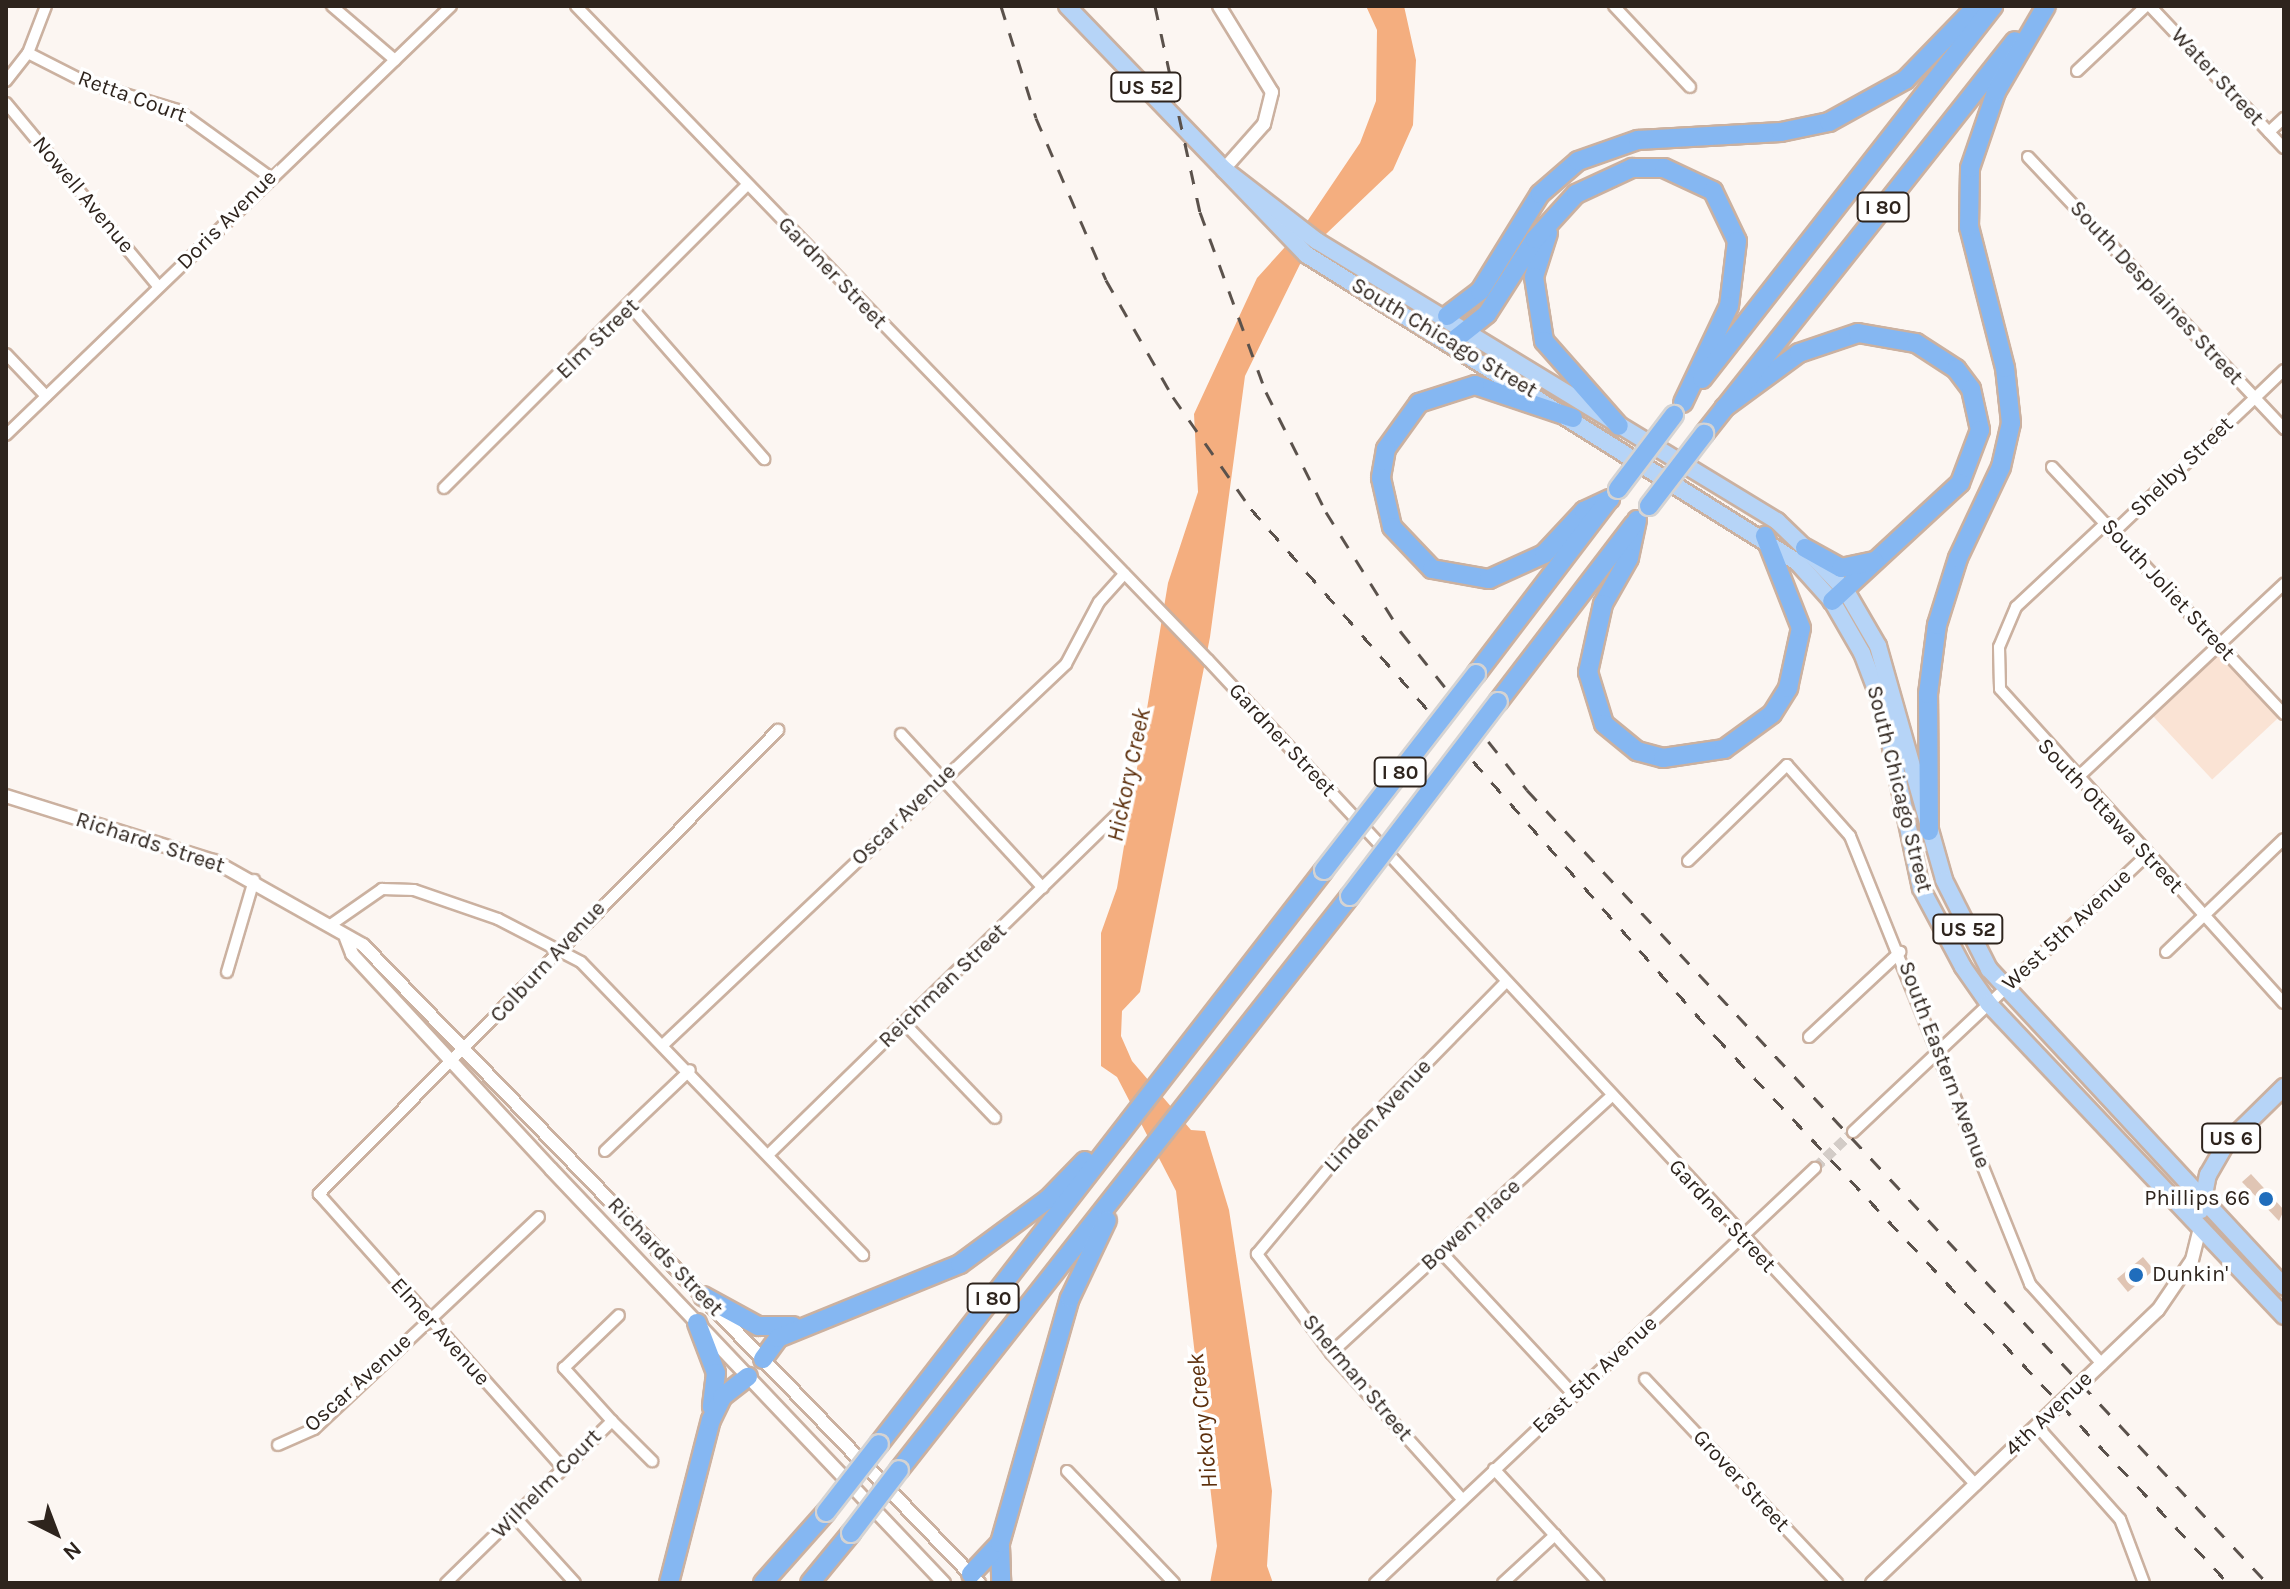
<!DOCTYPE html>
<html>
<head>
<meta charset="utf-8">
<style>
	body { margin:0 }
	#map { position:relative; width:2290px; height:1589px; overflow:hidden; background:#fcf6f2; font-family:Karla,sans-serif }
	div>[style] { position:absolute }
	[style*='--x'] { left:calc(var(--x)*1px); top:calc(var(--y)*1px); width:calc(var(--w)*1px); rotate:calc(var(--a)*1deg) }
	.green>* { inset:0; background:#fae3d4; transform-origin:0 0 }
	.water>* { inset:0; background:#f4ae7f }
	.building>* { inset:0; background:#e0c5b4; transform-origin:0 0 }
	.minor-tunnel>* { height:10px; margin-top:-5px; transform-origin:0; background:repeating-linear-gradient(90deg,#d3ccc7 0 10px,transparent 0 15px) }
	.roads { filter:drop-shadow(2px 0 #cbb1a0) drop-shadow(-2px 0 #cbb1a0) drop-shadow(0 2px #cbb1a0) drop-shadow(0 -2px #cbb1a0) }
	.minor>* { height:10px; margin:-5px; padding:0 5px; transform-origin:5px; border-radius:5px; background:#fff }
	.tertiary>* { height:12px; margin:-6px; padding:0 6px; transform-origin:6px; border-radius:6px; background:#fff }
	.primary>* { height:16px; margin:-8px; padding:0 8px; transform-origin:8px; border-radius:8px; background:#b6d4f7 }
	.motorway>* { height:18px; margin:-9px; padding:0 9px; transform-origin:9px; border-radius:9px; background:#85b7f2 }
	.rail>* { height:3px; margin-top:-1.5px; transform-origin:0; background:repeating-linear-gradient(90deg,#5b524c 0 14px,transparent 0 28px) }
	.bridges { filter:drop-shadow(2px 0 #d5d3d2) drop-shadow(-2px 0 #d5d3d2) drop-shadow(0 2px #d5d3d2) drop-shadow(0 -2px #d5d3d2) }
	.motorway-bridge>* { height:18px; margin:-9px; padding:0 9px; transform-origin:9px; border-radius:9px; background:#85b7f2 }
	.dots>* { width:22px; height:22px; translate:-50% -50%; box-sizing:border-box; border:4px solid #fff; border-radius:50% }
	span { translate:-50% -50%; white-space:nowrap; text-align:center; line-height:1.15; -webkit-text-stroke:7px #fff; paint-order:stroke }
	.shield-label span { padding:2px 6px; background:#fff; border:2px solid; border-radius:6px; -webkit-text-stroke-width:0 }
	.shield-label { font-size:20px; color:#2e241d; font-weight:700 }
	.street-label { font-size:22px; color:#2e241d }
	.poi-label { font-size:22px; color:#2e241d }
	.right { translate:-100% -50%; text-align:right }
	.left { translate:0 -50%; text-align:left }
	.water-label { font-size:24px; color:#5d300d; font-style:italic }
	.frame { position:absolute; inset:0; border:8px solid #2e241d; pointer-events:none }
	.north { position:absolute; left:16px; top:1493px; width:80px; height:80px; -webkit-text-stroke:6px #fff; paint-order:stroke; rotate:138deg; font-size:22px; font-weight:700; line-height:32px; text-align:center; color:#2e241d }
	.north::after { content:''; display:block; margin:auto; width:28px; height:36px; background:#2e241d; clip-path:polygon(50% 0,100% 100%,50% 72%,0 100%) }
</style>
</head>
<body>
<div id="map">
	<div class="green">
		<div style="left:2219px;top:646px;width:93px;height:96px;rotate:47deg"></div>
	</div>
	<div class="water">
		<div style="clip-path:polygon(1366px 6px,1404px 6px,1416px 60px,1413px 125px,1393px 170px,1305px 254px,1245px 376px,1210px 637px,1140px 992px,1122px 1011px,1121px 1036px,1132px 1061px,1191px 1130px,1205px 1131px,1229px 1210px,1272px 1491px,1267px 1566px,1273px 1583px,1210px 1583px,1217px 1546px,1176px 1191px,1117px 1077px,1101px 1066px,1101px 933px,1117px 888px,1168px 583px,1198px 492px,1194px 414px,1257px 278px,1304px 226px,1360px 143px,1376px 101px,1377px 30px)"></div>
	</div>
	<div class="building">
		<div style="clip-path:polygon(2251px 1174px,2284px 1210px,2279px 1221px,2242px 1182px)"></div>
		<div style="left:2143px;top:1257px;width:17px;height:34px;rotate:50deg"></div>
	</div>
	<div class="minor-tunnel">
		<div style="--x:1815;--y:1168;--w:52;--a:-43.5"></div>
	</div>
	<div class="roads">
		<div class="minor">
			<div style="--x:332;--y:6;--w:83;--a:40.6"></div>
			<div style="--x:576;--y:6;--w:909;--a:45.98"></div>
			<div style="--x:1208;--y:660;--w:1127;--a:47.05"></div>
			<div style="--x:1614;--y:6;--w:111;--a:46.8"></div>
			<div style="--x:2150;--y:6;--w:195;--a:46.7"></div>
			<div style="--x:28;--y:53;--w:64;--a:27"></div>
			<div style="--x:85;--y:82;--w:96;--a:16.9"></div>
			<div style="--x:177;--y:110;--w:115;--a:35.8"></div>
			<div style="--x:2077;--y:71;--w:95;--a:-43.3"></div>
			<div style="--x:6;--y:81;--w:36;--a:-52"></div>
			<div style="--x:28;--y:53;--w:50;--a:-69"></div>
			<div style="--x:6;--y:103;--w:239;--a:50.3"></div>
			<div style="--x:2269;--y:132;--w:21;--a:-43"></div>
			<div style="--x:2028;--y:157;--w:374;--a:46.7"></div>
			<div style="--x:632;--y:308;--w:201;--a:48.8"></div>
			<div style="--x:6;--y:354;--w:58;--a:46.4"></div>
			<div style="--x:6;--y:435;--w:618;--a:-43.95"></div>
			<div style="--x:2052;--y:467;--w:339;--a:46.8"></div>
			<div style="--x:444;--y:488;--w:429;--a:-45"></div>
			<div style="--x:2106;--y:523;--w:123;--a:137"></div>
			<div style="--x:2016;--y:607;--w:43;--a:113"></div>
			<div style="--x:1999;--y:647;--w:42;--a:88.6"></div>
			<div style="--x:2000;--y:689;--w:423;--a:47.9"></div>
			<div style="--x:2114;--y:532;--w:235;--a:-43.6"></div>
			<div style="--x:901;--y:734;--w:209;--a:47.3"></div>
			<div style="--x:2075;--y:780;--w:287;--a:-43.2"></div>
			<div style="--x:1688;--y:861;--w:138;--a:-44.1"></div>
			<div style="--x:1787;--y:765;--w:95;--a:48.4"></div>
			<div style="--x:1850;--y:836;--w:483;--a:68.1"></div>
			<div style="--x:2030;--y:1284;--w:108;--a:48"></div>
			<div style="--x:329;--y:926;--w:65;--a:-34.9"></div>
			<div style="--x:382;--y:889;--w:32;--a:2"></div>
			<div style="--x:414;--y:890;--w:89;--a:19"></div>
			<div style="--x:498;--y:919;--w:93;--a:27.4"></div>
			<div style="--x:581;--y:962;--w:407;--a:46.1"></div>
			<div style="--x:2166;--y:952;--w:163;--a:-43.8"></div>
			<div style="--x:227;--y:972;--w:96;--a:-73.6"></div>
			<div style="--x:905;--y:1024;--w:130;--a:46.2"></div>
			<div style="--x:1809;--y:1037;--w:125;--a:-43"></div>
			<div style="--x:665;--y:1043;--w:552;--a:-43.38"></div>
			<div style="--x:1066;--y:664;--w:70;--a:-62"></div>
			<div style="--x:1099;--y:602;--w:38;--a:-48"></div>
			<div style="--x:1853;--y:1132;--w:403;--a:-43.3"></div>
			<div style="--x:605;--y:1151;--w:117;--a:-43.6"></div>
			<div style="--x:769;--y:1154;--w:484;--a:-44.3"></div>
			<div style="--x:1443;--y:1254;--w:192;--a:47.1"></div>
			<div style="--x:1331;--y:1353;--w:379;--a:-42.5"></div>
			<div style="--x:1645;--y:1379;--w:280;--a:46.7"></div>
			<div style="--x:612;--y:1421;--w:57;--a:45"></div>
			<div style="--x:2037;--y:1426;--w:125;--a:48.3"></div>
			<div style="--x:2120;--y:1519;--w:68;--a:69.4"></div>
			<div style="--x:278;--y:1445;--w:39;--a:-24"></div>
			<div style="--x:314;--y:1429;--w:309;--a:-43.3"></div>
			<div style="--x:563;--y:1468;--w:367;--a:-131.7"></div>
			<div style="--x:319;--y:1194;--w:653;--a:-45.31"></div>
			<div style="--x:1494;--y:1469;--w:155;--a:47.4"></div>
			<div style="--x:1067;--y:1471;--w:155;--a:46.3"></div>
			<div style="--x:1462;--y:1499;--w:196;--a:-131.9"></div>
			<div style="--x:1331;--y:1353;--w:124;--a:-126.8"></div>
			<div style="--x:1257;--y:1254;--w:158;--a:-50.1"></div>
			<div style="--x:1358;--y:1133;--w:210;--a:-45.6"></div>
			<div style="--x:515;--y:1517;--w:89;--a:47.7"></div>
			<div style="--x:446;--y:1583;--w:232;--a:-44.3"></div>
			<div style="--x:612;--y:1421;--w:72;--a:-132.2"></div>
			<div style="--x:564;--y:1368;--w:76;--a:-43.9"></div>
			<div style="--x:1375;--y:1583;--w:605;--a:-43.33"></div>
			<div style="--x:1503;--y:1583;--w:71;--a:-42.7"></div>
		</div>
		<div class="tertiary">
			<div style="--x:1219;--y:6;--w:101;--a:58.4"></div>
			<div style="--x:1272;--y:92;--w:33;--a:104"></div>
			<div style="--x:1264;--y:124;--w:60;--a:131.6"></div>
			<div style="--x:6;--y:796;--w:218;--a:17.4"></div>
			<div style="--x:214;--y:861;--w:171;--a:29.4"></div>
			<div style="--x:363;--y:945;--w:887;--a:46.01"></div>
			<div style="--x:346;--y:938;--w:17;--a:69"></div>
			<div style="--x:352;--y:954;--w:293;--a:47.2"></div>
			<div style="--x:551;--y:1169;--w:571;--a:46.49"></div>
			<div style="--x:1872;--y:1583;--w:395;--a:-43.7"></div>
			<div style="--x:2158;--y:1310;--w:60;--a:-55.8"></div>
			<div style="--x:2192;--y:1260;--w:34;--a:-76"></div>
		</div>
		<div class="primary">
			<div style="--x:1067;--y:6;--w:346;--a:46.1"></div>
			<div style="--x:1307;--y:255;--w:578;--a:32.07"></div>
			<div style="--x:1797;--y:562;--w:52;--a:48.1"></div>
			<div style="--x:1832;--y:601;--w:60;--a:60"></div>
			<div style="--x:1862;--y:653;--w:56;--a:69"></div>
			<div style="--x:1882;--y:705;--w:187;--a:78"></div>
			<div style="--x:1921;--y:888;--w:89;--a:62"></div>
			<div style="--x:1963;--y:967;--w:45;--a:54.9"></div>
			<div style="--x:1989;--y:1004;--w:429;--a:46.6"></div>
			<div style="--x:1225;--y:170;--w:116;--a:37.7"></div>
			<div style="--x:1317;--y:241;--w:539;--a:31.33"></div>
			<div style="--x:1777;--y:521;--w:39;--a:44"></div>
			<div style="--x:1805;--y:548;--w:59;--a:46.4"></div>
			<div style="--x:1846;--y:591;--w:64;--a:59.8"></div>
			<div style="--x:1878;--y:646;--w:243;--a:74.2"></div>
			<div style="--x:1944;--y:880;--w:100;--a:63.2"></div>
			<div style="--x:1989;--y:969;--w:434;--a:47.1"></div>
			<div style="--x:2201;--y:1210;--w:36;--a:-79"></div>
			<div style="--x:2208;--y:1175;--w:34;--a:-60"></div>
			<div style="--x:2225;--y:1145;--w:83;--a:-44.5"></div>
		</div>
		<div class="motorway">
			<div style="--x:1548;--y:233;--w:46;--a:107.7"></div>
			<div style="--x:1534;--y:277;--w:65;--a:81.1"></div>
			<div style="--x:1544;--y:341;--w:113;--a:48.6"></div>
			<div style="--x:1447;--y:316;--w:41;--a:-37.1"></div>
			<div style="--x:1480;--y:291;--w:114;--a:-58.3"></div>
			<div style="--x:1540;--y:194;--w:50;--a:-41"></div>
			<div style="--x:1578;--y:161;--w:64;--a:-19.3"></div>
			<div style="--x:1638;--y:140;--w:143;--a:-3.2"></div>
			<div style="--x:1781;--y:132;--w:49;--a:-11.8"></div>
			<div style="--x:1829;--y:122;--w:87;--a:-28.9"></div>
			<div style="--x:1905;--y:80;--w:103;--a:-45.8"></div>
			<div style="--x:1453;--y:341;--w:43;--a:-38.5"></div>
			<div style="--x:1487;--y:314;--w:89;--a:-57.4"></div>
			<div style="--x:1535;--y:239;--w:61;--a:-47.7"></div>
			<div style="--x:1576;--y:194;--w:62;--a:-24.9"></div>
			<div style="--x:1632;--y:168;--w:32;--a:0"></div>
			<div style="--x:1664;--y:168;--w:54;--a:25.1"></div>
			<div style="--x:1713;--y:191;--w:55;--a:64.4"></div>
			<div style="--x:1737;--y:241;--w:65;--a:97"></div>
			<div style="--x:1729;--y:306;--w:107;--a:115.4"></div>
			<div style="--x:1702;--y:379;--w:473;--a:-52"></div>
			<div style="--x:1724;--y:408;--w:93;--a:-36.3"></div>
			<div style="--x:1799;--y:353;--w:62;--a:-18.7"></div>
			<div style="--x:1858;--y:333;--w:59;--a:9.8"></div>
			<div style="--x:1916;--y:343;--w:48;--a:33"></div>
			<div style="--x:1956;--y:369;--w:25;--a:53"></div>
			<div style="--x:1971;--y:389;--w:42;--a:77.6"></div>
			<div style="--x:1980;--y:430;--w:57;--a:110.7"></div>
			<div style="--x:1960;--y:483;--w:174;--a:137.3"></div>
			<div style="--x:1573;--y:418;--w:103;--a:-161.4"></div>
			<div style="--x:1475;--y:385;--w:59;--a:162.2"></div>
			<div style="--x:1419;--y:403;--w:57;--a:125.7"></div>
			<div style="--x:1386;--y:449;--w:29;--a:100"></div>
			<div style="--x:1381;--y:478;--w:50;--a:77.3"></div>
			<div style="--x:1392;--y:527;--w:58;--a:46.4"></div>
			<div style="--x:1432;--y:569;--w:58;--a:10"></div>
			<div style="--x:1489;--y:579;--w:60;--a:-24.4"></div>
			<div style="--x:1544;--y:554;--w:59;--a:-47.1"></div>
			<div style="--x:1584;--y:511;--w:29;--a:-25"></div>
			<div style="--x:1704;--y:434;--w:501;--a:-51.64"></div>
			<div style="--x:1637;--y:520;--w:39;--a:102"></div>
			<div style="--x:1629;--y:558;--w:53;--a:119.5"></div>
			<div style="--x:1603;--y:604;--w:70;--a:102.4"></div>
			<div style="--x:1588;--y:672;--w:54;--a:72.9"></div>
			<div style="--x:1604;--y:724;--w:43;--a:39.3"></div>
			<div style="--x:1637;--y:751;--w:27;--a:15"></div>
			<div style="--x:1663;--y:758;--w:62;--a:-8.4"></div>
			<div style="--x:1724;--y:749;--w:59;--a:-36.1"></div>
			<div style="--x:1772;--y:714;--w:31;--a:-58"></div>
			<div style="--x:1788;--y:688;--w:61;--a:-77.8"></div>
			<div style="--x:1801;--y:628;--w:99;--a:-111.4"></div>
			<div style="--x:1805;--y:548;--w:41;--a:29.1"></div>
			<div style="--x:1841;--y:568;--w:34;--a:-12"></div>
			<div style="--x:1476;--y:674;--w:218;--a:-52.7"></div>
			<div style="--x:1498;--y:702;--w:224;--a:-52.6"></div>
			<div style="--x:1929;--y:831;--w:137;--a:-90.4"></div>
			<div style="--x:1928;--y:694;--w:70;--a:-82.6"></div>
			<div style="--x:1937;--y:625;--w:70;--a:-72.6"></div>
			<div style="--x:1958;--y:558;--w:101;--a:-64.7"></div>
			<div style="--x:2001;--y:467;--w:45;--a:-77.2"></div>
			<div style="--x:2011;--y:423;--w:55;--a:-96.2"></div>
			<div style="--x:2005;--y:368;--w:146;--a:-104.3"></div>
			<div style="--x:1969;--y:227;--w:59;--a:-89"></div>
			<div style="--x:1970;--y:168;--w:80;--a:-71.1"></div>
			<div style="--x:1996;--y:92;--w:99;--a:-59.8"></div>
			<div style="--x:703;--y:1296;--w:63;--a:28.6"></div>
			<div style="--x:758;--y:1326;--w:35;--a:0"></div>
			<div style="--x:697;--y:1323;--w:53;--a:69.2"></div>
			<div style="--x:716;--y:1373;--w:34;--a:97"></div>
			<div style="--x:763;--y:1359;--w:26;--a:-54"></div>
			<div style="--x:778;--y:1338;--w:196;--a:-22.1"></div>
			<div style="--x:960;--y:1264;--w:109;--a:-36.5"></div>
			<div style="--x:1048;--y:1199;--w:53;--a:-45.8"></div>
			<div style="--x:879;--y:1444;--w:726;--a:-52.21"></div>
			<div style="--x:899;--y:1470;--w:730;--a:-51.84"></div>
			<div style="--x:1000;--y:1546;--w:37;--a:88"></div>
			<div style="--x:971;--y:1574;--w:42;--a:-46.9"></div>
			<div style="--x:1000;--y:1543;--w:255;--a:-74.1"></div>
			<div style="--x:1070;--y:1298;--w:86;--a:-64.6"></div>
			<div style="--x:669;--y:1583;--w:168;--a:-75.6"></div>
			<div style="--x:711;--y:1420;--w:25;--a:-64"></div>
			<div style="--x:722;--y:1397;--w:33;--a:-38"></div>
			<div style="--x:763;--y:1583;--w:95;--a:-48.4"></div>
			<div style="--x:810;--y:1583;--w:65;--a:-50.6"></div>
		</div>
	</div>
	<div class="rail">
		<div style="--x:1001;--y:6;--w:117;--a:72.6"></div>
		<div style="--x:1036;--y:118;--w:176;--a:66.6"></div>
		<div style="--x:1106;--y:280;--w:135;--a:60.2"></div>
		<div style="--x:1173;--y:397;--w:136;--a:55.1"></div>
		<div style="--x:1251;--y:509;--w:704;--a:48.63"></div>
		<div style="--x:1716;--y:1037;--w:749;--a:46.84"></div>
		<div style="--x:1155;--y:6;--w:211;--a:77.7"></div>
		<div style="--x:1200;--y:212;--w:192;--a:69.9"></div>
		<div style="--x:1266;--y:392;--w:134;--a:63.4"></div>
		<div style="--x:1326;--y:512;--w:142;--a:58"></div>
		<div style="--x:1401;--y:632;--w:202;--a:51.4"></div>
		<div style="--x:1527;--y:790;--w:1085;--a:46.98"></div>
	</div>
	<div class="bridges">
		<div class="motorway-bridge">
			<div style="--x:1618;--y:489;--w:93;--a:-52.9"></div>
			<div style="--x:1649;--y:506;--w:91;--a:-52.6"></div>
			<div style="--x:1324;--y:870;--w:248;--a:-52.2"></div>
			<div style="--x:1350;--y:896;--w:244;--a:-52.7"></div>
			<div style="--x:826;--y:1512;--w:86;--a:-52.1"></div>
			<div style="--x:851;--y:1533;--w:79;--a:-52.7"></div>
		</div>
	</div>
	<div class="dots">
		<div style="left:2266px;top:1199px;background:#1f6dbc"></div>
		<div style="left:2136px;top:1275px;background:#1f6dbc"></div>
	</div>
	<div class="shield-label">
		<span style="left:1146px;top:87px">US 52</span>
		<span style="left:1883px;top:207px">I 80</span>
		<span style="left:1400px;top:772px">I 80</span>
		<span style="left:1968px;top:929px">US 52</span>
		<span style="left:2231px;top:1138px">US 6</span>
		<span style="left:993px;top:1298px">I 80</span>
	</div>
	<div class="street-label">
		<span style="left:2217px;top:77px;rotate:47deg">Water Street</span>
		<span style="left:132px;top:97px;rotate:20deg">Retta Court</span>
		<span style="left:83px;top:195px;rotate:50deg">Nowell Avenue</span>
		<span style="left:227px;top:220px;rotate:-45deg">Doris Avenue</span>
		<span style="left:832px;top:273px;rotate:46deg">Gardner Street</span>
		<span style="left:2156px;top:293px;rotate:47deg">South Desplaines Street</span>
		<span style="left:1444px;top:338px;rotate:31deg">South Chicago Street</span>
		<span style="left:598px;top:339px;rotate:-44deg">Elm Street</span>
		<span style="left:2182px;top:467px;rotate:-44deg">Shelby Street</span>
		<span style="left:2168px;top:590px;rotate:47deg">South Joliet Street</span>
		<span style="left:1282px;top:740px;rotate:47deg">Gardner Street</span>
		<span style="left:1899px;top:789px;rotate:76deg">South Chicago Street</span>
		<span style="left:904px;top:815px;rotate:-44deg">Oscar Avenue</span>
		<span style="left:2110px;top:816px;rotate:47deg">South Ottawa Street</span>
		<span style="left:150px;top:843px;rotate:18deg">Richards Street</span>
		<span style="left:2067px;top:930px;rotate:-43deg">West 5th Avenue</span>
		<span style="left:548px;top:962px;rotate:-47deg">Colburn Avenue</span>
		<span style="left:943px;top:986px;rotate:-44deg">Reichman Street</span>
		<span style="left:1944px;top:1065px;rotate:69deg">South Eastern Avenue</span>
		<span style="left:1378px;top:1116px;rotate:-47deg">Linden Avenue</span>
		<span style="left:1722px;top:1216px;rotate:47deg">Gardner Street</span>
		<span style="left:1471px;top:1225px;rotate:-42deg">Bowen Place</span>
		<span style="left:665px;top:1257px;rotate:46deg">Richards Street</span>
		<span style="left:440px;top:1332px;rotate:48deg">Elmer Avenue</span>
		<span style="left:1595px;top:1375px;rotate:-43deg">East 5th Avenue</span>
		<span style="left:1357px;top:1378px;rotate:50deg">Sherman Street</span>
		<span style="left:358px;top:1383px;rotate:-42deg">Oscar Avenue</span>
		<span style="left:2049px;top:1414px;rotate:-44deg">4th Avenue</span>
		<span style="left:1741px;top:1481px;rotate:47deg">Grover Street</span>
		<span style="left:547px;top:1484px;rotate:-45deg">Wilhelm Court</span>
	</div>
	<div class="poi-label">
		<span class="right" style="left:2250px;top:1199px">Phillips 66</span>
		<span class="left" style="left:2152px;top:1275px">Dunkin'</span>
	</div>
	<div class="water-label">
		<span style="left:1129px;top:775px;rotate:-78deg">Hickory Creek</span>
		<span style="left:1203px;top:1421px;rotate:-96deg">Hickory Creek</span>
	</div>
	<div class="frame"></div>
	<div class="north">N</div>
</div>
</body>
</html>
